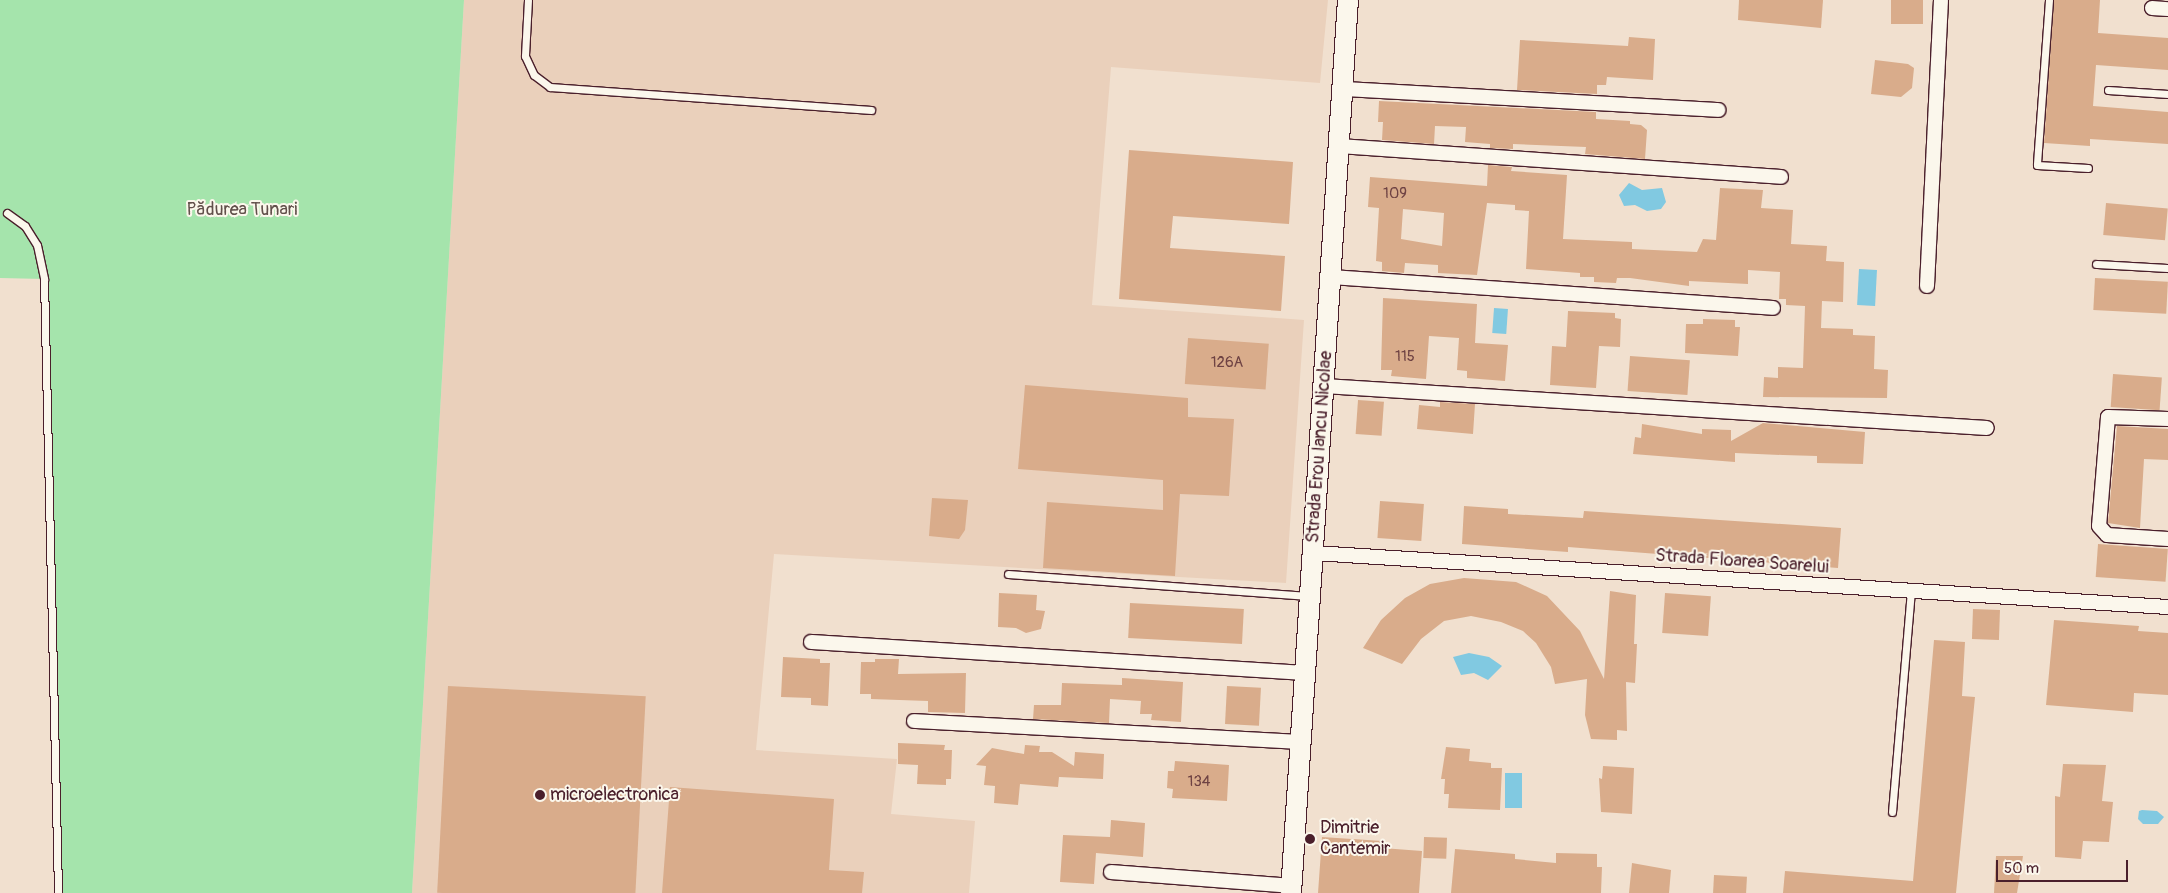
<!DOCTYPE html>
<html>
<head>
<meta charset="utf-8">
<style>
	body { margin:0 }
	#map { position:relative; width:2168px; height:893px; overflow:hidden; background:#f1e0cf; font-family:Pangolin,sans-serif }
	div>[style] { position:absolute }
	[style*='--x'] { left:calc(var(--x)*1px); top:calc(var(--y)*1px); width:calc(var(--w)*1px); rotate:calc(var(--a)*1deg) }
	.built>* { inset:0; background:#ead0bb }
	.green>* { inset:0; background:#a5e4ac }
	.water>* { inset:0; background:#81c9e1; transform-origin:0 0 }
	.building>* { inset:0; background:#d9ac8b; transform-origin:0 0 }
	.roads { filter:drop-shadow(1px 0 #4a1f2b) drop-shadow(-1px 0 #4a1f2b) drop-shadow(0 1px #4a1f2b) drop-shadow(0 -1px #4a1f2b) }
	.lane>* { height:7px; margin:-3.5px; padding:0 3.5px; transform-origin:3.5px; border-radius:3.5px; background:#fbf7ec }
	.street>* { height:14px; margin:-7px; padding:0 7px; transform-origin:7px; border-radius:7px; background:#fbf7ec }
	.secondary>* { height:20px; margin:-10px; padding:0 10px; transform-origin:10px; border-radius:10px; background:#fbf7ec }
	.dots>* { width:14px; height:14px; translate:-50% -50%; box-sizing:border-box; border:2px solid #fbf7ec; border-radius:50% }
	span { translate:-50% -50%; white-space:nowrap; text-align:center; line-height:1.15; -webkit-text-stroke:4px #fbf7ec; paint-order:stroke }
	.number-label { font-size:15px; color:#6e4243 }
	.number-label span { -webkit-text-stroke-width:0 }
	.park-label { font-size:18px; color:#61504b }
	.street-label { font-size:18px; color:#4a1f2b }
	.poi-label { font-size:18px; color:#4a1f2b }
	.left { translate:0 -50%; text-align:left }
	.scale { position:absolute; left:1996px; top:860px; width:132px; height:22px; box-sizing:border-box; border:2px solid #4a1f2b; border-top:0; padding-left:6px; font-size:15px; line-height:18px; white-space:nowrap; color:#4a1f2b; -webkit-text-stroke:4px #fbf7ec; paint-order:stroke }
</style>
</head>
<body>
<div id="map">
	<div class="built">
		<div style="clip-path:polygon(464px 0,1328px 0,1320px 83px,1111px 67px,1092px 305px,1304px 320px,1286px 583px,774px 554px,756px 750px,897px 759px,891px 814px,975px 821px,969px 893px,412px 893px)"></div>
	</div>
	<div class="green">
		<div style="clip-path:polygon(0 0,464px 0,412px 893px,58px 893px,44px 279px,0 278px)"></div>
	</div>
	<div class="water">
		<div style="clip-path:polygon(1629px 183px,1642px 190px,1662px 188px,1666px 202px,1661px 209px,1647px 211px,1635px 205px,1624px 206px,1619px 195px)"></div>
		<div style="left:1859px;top:269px;width:18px;height:36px;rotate:3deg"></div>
		<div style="left:1494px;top:308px;width:14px;height:25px;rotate:4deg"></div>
		<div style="clip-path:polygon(1469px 653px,1489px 657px,1502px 666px,1488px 680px,1474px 673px,1461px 675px,1453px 657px)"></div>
		<div style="left:1505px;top:773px;width:17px;height:35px"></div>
		<div style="clip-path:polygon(2142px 810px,2157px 811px,2164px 817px,2158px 824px,2143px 824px,2138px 819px,2139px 811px)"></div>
	</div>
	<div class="building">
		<div style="clip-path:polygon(1739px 0,1823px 0,1821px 28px,1738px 20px)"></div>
		<div style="left:1891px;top:0;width:32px;height:24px"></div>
		<div style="clip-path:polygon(2054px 0,2100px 0,2098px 33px,2168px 38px,2168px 70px,2096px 65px,2093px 106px,2168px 112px,2168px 144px,2090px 139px,2090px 146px,2044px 143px)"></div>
		<div style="clip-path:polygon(1629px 37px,1655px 39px,1653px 80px,1607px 77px,1606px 85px,1597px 85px,1597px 94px,1517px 90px,1520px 40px,1628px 46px)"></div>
		<div style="clip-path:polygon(1875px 60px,1908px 64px,1914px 68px,1912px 88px,1901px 97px,1871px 94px)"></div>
		<div style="clip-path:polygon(1379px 101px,1596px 112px,1596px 119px,1630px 121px,1630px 124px,1641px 125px,1647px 130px,1645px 159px,1585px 154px,1586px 147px,1513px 144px,1513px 149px,1490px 148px,1490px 144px,1465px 142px,1466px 127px,1435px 126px,1434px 144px,1382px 140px,1383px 122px,1378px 122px)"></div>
		<div style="clip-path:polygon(1129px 150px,1293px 162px,1289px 224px,1173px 216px,1170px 248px,1285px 256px,1281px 311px,1119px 299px)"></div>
		<div style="clip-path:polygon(evenodd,1488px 165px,1512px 167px,1511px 171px,1567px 175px,1563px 239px,1632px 242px,1632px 249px,1697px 252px,1703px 239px,1716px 240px,1720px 188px,1763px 190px,1761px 208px,1793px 210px,1791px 244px,1827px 246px,1826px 261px,1844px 262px,1843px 302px,1822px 301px,1821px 328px,1853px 329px,1853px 335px,1875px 336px,1874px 369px,1888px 370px,1887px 398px,1763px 397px,1764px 377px,1778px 378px,1778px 367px,1803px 368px,1805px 306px,1786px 305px,1786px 299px,1779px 299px,1780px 272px,1748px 270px,1748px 284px,1689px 281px,1689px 286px,1630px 278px,1617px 278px,1616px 283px,1594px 282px,1594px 277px,1580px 277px,1580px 273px,1526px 269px,1529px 211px,1515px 210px,1515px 205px,1487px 203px,1477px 275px,1438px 273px,1438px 265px,1405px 263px,1404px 273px,1382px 271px,1382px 262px,1376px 261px,1379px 208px,1368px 207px,1370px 177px,1487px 186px,1488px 165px,1403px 209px,1444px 213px,1442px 246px,1401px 239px,1403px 209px)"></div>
		<div style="left:2106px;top:203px;width:62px;height:32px;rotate:5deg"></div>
		<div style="left:2095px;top:278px;width:73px;height:32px;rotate:3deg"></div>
		<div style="clip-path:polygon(1383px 298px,1477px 304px,1475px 343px,1508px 345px,1505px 381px,1467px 378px,1467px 371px,1457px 370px,1459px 338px,1429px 336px,1426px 379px,1391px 376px,1392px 370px,1381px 370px)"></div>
		<div style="clip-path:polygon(1568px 311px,1615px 313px,1615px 318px,1621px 319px,1620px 347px,1599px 346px,1596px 388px,1550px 385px,1552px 346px,1566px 347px)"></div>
		<div style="clip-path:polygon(1703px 319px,1735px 320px,1735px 327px,1740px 327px,1738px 356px,1685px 353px,1686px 324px,1703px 324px)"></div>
		<div style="left:1188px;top:338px;width:81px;height:46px;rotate:4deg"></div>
		<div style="left:1630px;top:356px;width:60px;height:35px;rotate:4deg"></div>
		<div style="left:2113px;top:374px;width:49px;height:33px;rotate:4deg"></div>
		<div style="clip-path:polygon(1025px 385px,1188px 398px,1188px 417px,1234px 419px,1229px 496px,1180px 494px,1175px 576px,1043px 568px,1047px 502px,1163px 510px,1163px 480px,1018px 469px)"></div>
		<div style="left:1358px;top:400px;width:26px;height:34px;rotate:4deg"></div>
		<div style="clip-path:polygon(1440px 402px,1475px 404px,1473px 434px,1417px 429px,1419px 405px,1440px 407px)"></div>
		<div style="clip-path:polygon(1763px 423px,1865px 432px,1863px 464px,1817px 463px,1817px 456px,1783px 455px,1735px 453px,1735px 462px,1633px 454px,1635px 437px,1641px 438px,1642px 424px,1702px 434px,1702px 429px,1731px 430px,1731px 441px)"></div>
		<div style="clip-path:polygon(2117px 426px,2168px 429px,2168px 460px,2144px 459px,2140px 528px,2108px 523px)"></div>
		<div style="clip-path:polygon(932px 498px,968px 500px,965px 530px,959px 539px,929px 536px)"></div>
		<div style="left:1380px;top:501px;width:44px;height:37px;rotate:4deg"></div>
		<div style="clip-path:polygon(1464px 506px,1508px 509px,1508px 514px,1583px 518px,1584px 511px,1841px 528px,1838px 568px,1568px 547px,1568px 552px,1462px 544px)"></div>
		<div style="left:2098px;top:544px;width:70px;height:33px;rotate:4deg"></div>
		<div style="clip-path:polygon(1464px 578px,1516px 582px,1547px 596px,1580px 631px,1604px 679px,1610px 591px,1636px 595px,1634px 644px,1637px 644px,1635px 683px,1626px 682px,1627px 731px,1617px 730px,1617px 740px,1591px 739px,1585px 715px,1587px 679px,1555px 684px,1551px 667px,1536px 643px,1523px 631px,1501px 622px,1471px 616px,1444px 621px,1421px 639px,1402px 664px,1363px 648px,1381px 620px,1405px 598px,1430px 584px)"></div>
		<div style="clip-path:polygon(999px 593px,1037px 595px,1036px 610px,1045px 611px,1041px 629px,1026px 633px,1016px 628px,998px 627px)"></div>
		<div style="left:1665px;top:593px;width:46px;height:40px;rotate:4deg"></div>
		<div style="left:1130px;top:603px;width:114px;height:35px;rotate:3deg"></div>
		<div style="left:1973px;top:609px;width:27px;height:30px;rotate:2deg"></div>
		<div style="clip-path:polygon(2054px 620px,2139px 626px,2138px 631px,2168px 633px,2168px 695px,2134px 693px,2133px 712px,2046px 705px)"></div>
		<div style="clip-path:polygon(1934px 640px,1965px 642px,1962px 696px,1975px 697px,1956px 893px,1783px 893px,1785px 871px,1913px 881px)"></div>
		<div style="clip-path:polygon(783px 657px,820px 659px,820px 663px,830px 663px,828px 706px,811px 705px,811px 698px,781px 697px)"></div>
		<div style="clip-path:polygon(875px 659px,899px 659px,898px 674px,966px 673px,965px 713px,928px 712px,928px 701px,871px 699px,871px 694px,860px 694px,861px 662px,875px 662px)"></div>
		<div style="clip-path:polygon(1122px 678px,1183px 682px,1181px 722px,1151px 720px,1152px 714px,1140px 714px,1141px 701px,1110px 699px,1109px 723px,1033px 719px,1034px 705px,1061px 705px,1062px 683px,1122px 685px)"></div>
		<div style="left:448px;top:686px;width:198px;height:207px;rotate:3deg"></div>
		<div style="left:1227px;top:686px;width:34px;height:38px;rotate:3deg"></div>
		<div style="clip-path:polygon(898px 743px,945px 745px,944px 750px,952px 750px,951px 779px,946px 779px,946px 785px,917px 784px,918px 765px,898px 764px)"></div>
		<div style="clip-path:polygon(1025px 745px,1040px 746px,1039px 752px,1052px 752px,1074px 766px,1075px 752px,1104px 754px,1103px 779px,1059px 777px,1058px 787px,1020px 784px,1018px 805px,994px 803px,995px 786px,984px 785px,986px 766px,976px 765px,992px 748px,1024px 754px)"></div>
		<div style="clip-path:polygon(1446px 747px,1470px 749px,1469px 761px,1491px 763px,1491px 768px,1502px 768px,1500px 810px,1448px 808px,1449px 794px,1444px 794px,1445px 779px,1441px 779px)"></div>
		<div style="clip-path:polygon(1175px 761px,1229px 765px,1227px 801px,1172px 798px,1173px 789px,1167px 788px,1168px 771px,1174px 771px)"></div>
		<div style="clip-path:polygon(2063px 764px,2106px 765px,2102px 801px,2113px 802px,2109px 842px,2083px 841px,2081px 859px,2055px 857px,2055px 796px,2060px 797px)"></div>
		<div style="clip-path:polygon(1603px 766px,1634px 768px,1632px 814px,1601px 812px,1599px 778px,1602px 779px)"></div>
		<div style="clip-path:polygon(670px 787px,834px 799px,829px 870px,864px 872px,862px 893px,662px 893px)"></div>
		<div style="clip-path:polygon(1111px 820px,1145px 823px,1143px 857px,1096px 853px,1094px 884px,1060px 882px,1063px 835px,1110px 837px)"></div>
		<div style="clip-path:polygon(1322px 837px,1382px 841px,1382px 848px,1422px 851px,1419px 893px,1318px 893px)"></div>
		<div style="left:1424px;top:837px;width:23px;height:21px;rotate:2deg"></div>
		<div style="clip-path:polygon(1455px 849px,1515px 854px,1515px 859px,1556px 863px,1556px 853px,1597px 854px,1597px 867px,1602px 867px,1601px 893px,1451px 893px)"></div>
		<div style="clip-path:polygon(1996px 856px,2023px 856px,2017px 893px,1994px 893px)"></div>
		<div style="clip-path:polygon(1632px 863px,1671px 870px,1669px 893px,1629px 893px)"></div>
		<div style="left:1714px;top:875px;width:33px;height:18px;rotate:3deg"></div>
	</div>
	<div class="roads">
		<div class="lane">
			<div style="--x:528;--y:0;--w:56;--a:93.1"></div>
			<div style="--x:525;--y:56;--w:21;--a:65"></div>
			<div style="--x:534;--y:75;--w:20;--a:37"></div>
			<div style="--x:550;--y:87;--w:322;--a:4.1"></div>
			<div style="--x:2049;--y:0;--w:165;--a:94.2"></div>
			<div style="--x:2037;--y:165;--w:51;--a:3.4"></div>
			<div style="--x:2108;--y:90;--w:60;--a:3.8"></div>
			<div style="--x:7;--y:213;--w:22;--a:36"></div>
			<div style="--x:25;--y:226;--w:22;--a:58"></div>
			<div style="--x:37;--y:245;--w:35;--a:78"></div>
			<div style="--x:44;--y:279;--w:614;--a:88.69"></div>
			<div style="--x:2096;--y:264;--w:72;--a:3.2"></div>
			<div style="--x:1008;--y:574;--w:301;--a:4.2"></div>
			<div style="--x:1892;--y:812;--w:222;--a:-85.1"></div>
		</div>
		<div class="street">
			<div style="--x:2152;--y:8;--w:16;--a:4"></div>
			<div style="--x:1343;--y:89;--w:376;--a:3.2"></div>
			<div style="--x:1339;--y:146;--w:443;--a:4"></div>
			<div style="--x:1331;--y:277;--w:443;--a:4"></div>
			<div style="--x:1927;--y:286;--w:286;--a:-87.2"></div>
			<div style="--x:1324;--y:386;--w:664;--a:3.62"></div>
			<div style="--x:2168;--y:419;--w:60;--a:-178.1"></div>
			<div style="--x:2108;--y:417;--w:109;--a:94.7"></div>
			<div style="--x:2099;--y:526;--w:12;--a:48"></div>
			<div style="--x:2107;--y:535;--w:61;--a:3.8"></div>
			<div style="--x:1314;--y:553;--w:856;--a:3.62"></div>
			<div style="--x:811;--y:642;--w:496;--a:3.6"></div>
			<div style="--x:914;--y:721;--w:389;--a:3.1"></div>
			<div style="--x:1111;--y:872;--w:182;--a:4.4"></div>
		</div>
		<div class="secondary">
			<div style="--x:1291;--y:893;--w:895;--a:-86.35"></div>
		</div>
	</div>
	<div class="dots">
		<div style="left:540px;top:795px;background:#4a1f2b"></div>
		<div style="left:1310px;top:839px;background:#4a1f2b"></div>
	</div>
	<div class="number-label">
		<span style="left:1395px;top:194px">109</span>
		<span style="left:1405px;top:357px">115</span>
		<span style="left:1227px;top:363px">126A</span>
		<span style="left:1199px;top:782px">134</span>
	</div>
	<div class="park-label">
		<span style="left:242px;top:210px">Pădurea Tunari</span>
	</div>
	<div class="street-label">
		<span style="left:1320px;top:447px;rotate:-86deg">Strada Erou Iancu Nicolae</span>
		<span style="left:1742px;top:562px;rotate:4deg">Strada Floarea Soarelui</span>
	</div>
	<div class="poi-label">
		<span class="left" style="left:550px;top:795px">microelectronica</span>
		<span class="left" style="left:1320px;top:839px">Dimitrie<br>Cantemir</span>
	</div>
	<div class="scale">50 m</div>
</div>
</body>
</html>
